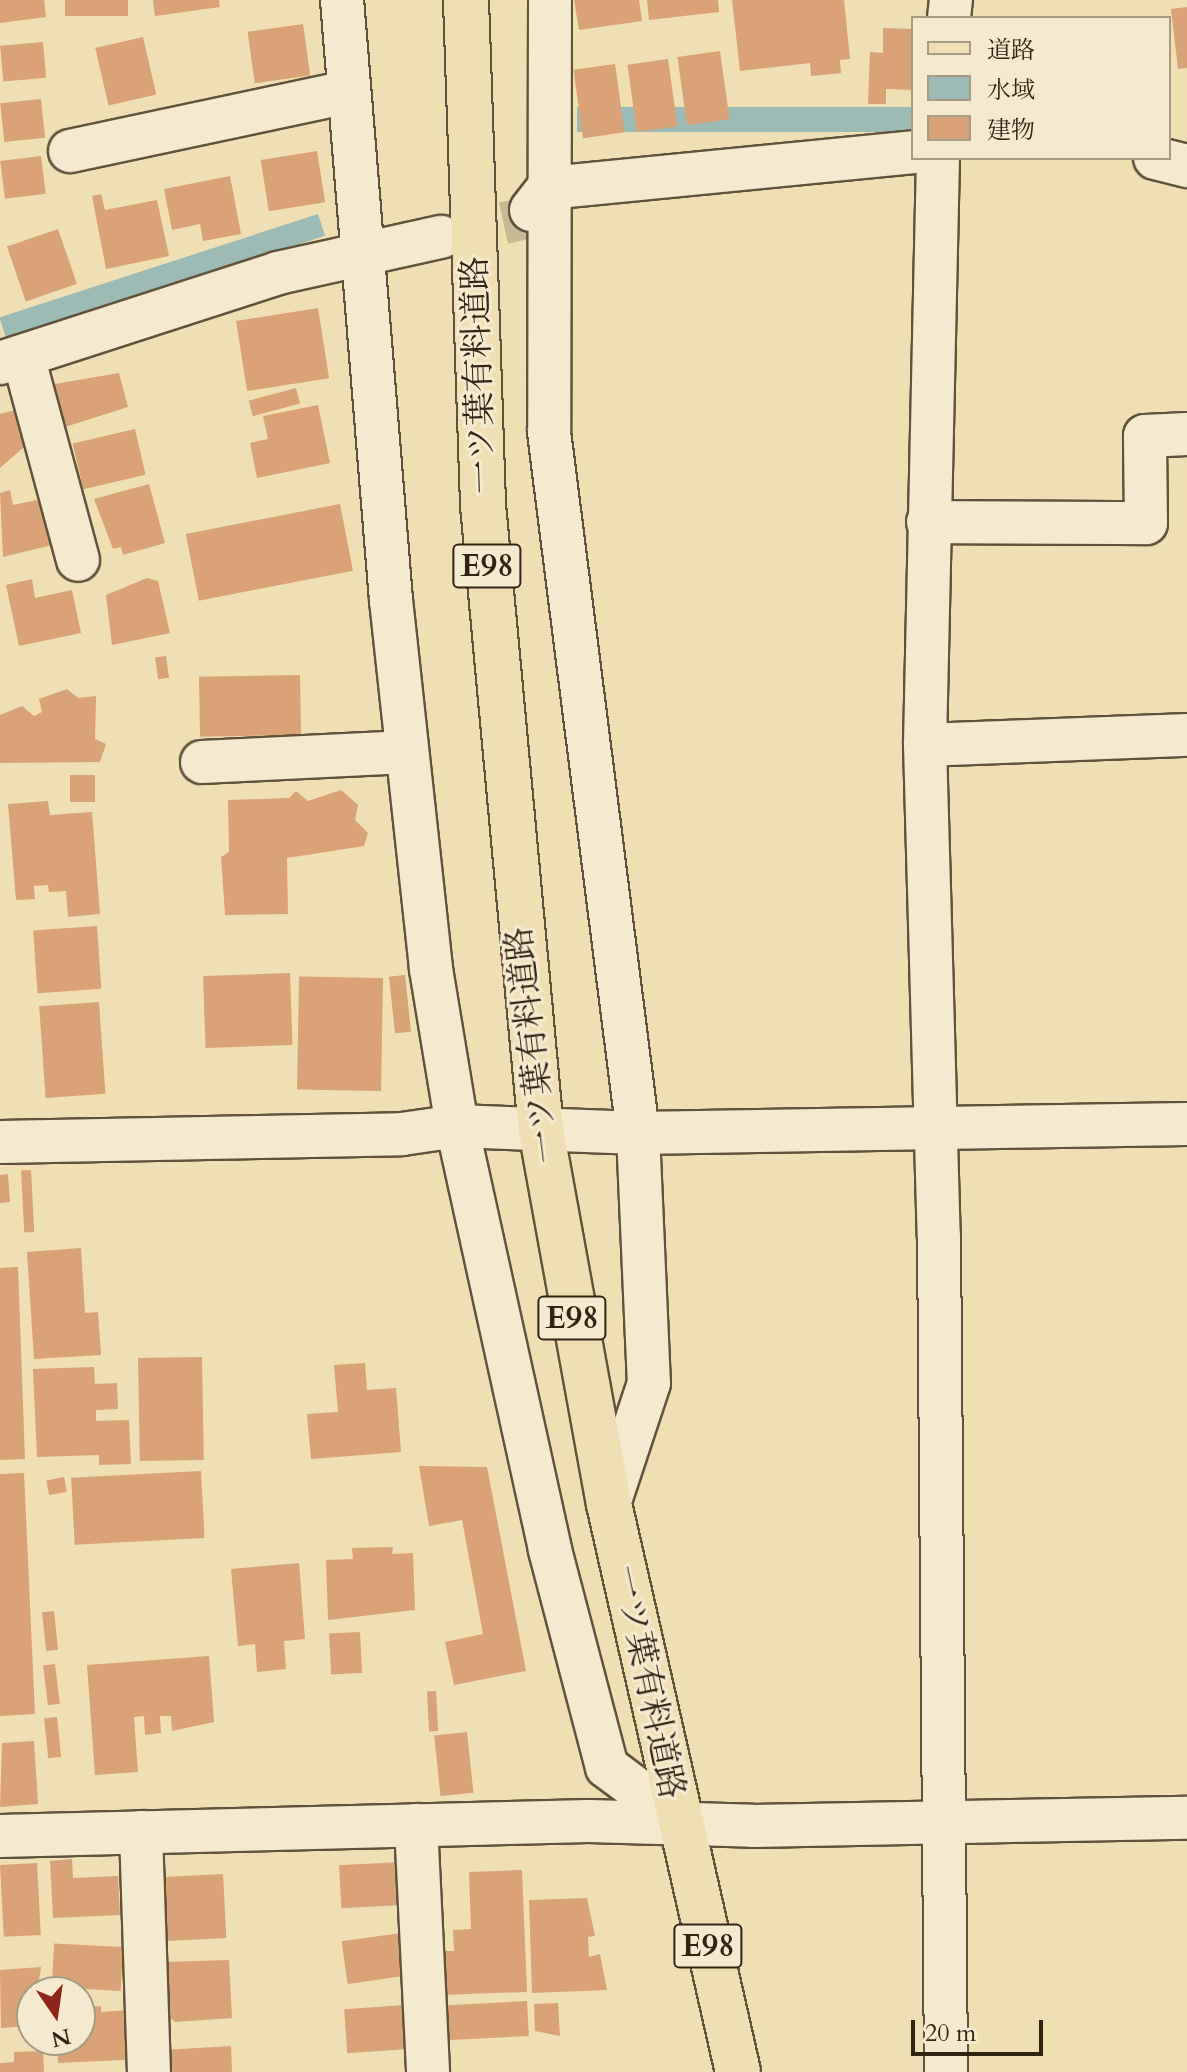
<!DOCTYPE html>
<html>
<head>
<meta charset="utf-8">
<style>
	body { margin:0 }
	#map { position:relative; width:1187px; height:2072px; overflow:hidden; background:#efdfb3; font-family:Cardo,"Noto Serif JP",serif }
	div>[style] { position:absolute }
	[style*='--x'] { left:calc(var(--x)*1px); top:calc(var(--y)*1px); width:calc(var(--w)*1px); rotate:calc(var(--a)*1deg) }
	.water>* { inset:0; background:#9cbbb5; transform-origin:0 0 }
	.building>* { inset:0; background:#d9a277; transform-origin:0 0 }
	.minor-tunnel>* { height:42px; margin-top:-21px; transform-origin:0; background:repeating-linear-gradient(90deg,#c9ba93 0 42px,transparent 0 63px) }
	.roads { filter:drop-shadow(2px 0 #61533b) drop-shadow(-2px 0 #61533b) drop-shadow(0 2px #61533b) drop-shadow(0 -2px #61533b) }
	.minor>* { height:42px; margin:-21px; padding:0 21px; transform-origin:21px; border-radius:21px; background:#f5eace }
	.major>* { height:44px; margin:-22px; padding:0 22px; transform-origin:22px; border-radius:22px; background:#efdfb3 }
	span { translate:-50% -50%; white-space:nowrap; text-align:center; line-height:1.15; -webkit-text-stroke:6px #f5eace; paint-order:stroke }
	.shield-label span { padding:2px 6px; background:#f5eace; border:2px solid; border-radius:6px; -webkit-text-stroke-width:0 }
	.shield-label { font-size:32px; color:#322413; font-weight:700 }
	.street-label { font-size:34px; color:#322413 }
	.legend { position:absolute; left:911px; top:16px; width:260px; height:144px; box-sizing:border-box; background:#f5eace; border:2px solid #a79b83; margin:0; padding:10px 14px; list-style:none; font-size:24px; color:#322413 }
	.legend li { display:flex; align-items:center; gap:16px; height:40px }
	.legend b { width:40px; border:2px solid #a79b83 }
	.north { position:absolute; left:16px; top:1976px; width:80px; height:80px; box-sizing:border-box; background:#f5eace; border:2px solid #a79b83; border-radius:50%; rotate:167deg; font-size:22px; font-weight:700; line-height:32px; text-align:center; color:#322413 }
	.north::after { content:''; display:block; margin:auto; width:28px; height:36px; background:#8f2418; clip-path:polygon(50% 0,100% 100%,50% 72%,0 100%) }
	.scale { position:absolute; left:911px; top:2020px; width:132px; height:36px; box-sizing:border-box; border:4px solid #322413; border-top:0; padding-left:10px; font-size:24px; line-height:28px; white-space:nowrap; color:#322413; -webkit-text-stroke:6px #f5eace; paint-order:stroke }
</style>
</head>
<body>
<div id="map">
	<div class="water">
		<div style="left:913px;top:107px;width:25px;height:336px;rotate:90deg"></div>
		<div style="left:318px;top:214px;width:23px;height:335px;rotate:72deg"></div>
	</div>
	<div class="building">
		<div style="clip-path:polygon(0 0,44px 0,46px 17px,0 23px)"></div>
		<div style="left:65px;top:0;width:63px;height:16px"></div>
		<div style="clip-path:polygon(153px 0,219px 0,220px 7px,155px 16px)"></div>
		<div style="clip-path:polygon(574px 0,639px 0,642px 21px,579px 30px)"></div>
		<div style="clip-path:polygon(647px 0,718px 0,719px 12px,649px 20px)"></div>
		<div style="clip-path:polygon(732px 0,844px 0,850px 59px,840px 60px,841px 73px,811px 76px,810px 63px,740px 71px)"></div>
		<div style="clip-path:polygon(1187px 7px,1187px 68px,1178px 69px,1171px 9px)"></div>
		<div style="left:303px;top:24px;width:52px;height:56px;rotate:82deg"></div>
		<div style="clip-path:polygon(883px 28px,913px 29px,913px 90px,886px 89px,886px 104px,868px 104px,870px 52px,883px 53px)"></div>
		<div style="left:143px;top:37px;width:59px;height:49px;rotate:77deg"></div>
		<div style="left:43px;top:42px;width:36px;height:43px;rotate:85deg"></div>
		<div style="left:720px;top:51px;width:69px;height:43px;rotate:82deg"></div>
		<div style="left:668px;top:59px;width:68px;height:41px;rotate:82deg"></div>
		<div style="left:615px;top:64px;width:69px;height:42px;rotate:82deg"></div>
		<div style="left:41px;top:99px;width:39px;height:41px;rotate:84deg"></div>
		<div style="left:317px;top:151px;width:52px;height:57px;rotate:81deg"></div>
		<div style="left:41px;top:156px;width:38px;height:41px;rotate:83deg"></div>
		<div style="clip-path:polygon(230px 176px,241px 234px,203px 241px,200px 224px,172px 230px,164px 189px)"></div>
		<div style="clip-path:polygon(101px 194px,105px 210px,157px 200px,169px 256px,106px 269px,92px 196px)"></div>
		<div style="left:58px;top:229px;width:58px;height:54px;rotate:71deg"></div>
		<div style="left:318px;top:308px;width:71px;height:83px;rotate:81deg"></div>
		<div style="clip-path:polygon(119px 373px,128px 407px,65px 427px,49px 385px)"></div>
		<div style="left:296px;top:388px;width:16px;height:49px;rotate:75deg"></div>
		<div style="clip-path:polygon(318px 405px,330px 463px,257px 478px,250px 443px,268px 439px,263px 416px)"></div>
		<div style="clip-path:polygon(16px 410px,25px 446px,0 468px,0 414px)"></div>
		<div style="left:135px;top:429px;width:47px;height:64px;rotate:77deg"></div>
		<div style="clip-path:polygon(149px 484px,165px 543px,123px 555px,121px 547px,113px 549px,94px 499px)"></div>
		<div style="clip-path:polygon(10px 490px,13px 505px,37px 500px,56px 544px,3px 557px,0 493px)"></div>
		<div style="left:340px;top:504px;width:68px;height:157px;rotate:79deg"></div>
		<div style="clip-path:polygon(147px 578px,158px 581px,170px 633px,112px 645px,106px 595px)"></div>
		<div style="clip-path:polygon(32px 579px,35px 598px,72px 590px,81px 633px,19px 646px,6px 585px)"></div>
		<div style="left:166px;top:656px;width:22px;height:11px;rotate:82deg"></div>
		<div style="left:300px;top:675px;width:60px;height:101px;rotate:89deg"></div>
		<div style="clip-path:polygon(67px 689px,78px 698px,96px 696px,95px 739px,106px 744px,100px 762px,0 763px,0 715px,22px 706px,34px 716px,42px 712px,39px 699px)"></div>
		<div style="left:70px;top:775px;width:25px;height:27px"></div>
		<div style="clip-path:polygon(341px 790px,358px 805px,355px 820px,368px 833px,364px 846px,287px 858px,288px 914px,225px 915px,221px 857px,229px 852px,228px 800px,289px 798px,296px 791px,308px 801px)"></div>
		<div style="clip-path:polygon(48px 801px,50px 815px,92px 812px,100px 914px,68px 917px,66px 891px,49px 892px,48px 885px,34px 886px,35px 899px,16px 900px,8px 804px)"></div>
		<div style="left:97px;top:926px;width:63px;height:64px;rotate:86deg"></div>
		<div style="left:290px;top:973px;width:72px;height:87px;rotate:88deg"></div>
		<div style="left:405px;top:975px;width:57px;height:16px;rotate:84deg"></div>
		<div style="left:383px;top:978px;width:113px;height:84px;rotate:91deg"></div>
		<div style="left:99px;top:1002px;width:92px;height:60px;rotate:86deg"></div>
		<div style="left:31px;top:1170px;width:62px;height:10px;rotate:87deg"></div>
		<div style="clip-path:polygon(8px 1174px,10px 1202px,0 1203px,0 1175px)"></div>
		<div style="clip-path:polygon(81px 1248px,85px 1313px,98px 1312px,101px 1355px,34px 1359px,27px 1252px)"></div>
		<div style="clip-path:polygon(18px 1267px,25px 1459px,0 1460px,0 1268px)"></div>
		<div style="left:202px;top:1357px;width:103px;height:64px;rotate:89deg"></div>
		<div style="clip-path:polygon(365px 1363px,367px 1390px,396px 1388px,401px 1452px,311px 1459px,307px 1414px,338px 1412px,334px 1365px)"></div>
		<div style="clip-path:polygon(94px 1367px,95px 1384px,117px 1383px,118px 1409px,96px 1410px,96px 1421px,129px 1420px,131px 1464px,99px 1465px,99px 1455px,37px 1457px,33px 1369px)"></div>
		<div style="clip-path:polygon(419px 1466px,487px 1467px,526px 1671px,454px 1685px,445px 1642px,483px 1634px,462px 1520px,429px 1526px)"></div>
		<div style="left:201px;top:1471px;width:67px;height:130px;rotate:87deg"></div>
		<div style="clip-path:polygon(24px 1473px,35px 1714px,0 1716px,0 1474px)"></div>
		<div style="left:64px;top:1477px;width:15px;height:18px;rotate:79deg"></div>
		<div style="clip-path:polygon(393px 1547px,392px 1554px,413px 1553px,415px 1610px,328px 1620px,326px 1560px,353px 1559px,352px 1548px)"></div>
		<div style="clip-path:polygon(299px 1563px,305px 1639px,284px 1641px,286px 1669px,257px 1672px,255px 1644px,238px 1646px,231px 1569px)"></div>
		<div style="left:54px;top:1611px;width:39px;height:12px;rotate:84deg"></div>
		<div style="left:360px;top:1632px;width:41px;height:31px;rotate:87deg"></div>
		<div style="clip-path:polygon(209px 1656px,214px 1722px,172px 1731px,171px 1716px,160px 1716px,161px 1733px,145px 1735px,144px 1716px,134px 1717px,138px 1772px,95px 1775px,87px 1665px)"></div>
		<div style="left:55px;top:1664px;width:40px;height:12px;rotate:83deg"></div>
		<div style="left:436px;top:1691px;width:40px;height:9px;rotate:87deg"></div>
		<div style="left:57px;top:1717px;width:40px;height:13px;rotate:84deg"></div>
		<div style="left:467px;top:1732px;width:61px;height:33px;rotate:84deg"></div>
		<div style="clip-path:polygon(34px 1741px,38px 1804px,0 1807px,2px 1743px)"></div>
		<div style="clip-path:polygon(72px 1859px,73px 1878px,118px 1876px,120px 1915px,53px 1918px,50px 1861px)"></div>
		<div style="left:400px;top:1862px;width:43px;height:61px;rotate:87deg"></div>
		<div style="left:37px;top:1863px;width:72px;height:37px;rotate:87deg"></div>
		<div style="clip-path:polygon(522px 1870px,527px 1992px,442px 1995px,440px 1951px,454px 1951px,453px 1930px,471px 1929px,469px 1872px)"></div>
		<div style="left:223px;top:1874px;width:64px;height:64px;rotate:87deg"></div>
		<div style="clip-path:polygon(587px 1898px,595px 1936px,588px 1937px,589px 1957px,600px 1954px,607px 1990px,532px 1993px,529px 1900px)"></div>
		<div style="left:401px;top:1933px;width:43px;height:60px;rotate:82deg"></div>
		<div style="left:123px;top:1947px;width:44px;height:69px;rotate:93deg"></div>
		<div style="clip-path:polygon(229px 1960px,232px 2018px,175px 2022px,167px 2015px,165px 1962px)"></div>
		<div style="clip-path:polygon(41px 1967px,32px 2026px,1px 2028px,0 1970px)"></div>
		<div style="left:527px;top:2001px;width:35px;height:84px;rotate:87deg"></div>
		<div style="clip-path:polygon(558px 2003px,560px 2036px,535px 2031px,534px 2004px)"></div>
		<div style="left:405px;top:2005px;width:44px;height:61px;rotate:86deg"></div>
		<div style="clip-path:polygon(101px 2006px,101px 2012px,129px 2010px,131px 2051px,124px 2060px,58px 2063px,57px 2040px,80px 2040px,80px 2007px)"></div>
		<div style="clip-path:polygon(231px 2046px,232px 2072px,166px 2072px,164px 2050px)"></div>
		<div style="clip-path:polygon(43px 2051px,44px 2072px,0 2072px,0 2063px,14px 2062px,14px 2052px)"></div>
	</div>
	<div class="minor-tunnel">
		<div style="--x:442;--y:237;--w:86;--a:-12.7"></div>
	</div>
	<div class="roads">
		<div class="minor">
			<div style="--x:342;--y:0;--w:602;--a:85.33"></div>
			<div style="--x:391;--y:600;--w:371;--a:83.8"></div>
			<div style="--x:431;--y:969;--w:159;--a:80.6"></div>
			<div style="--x:457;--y:1126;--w:434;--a:77.6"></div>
			<div style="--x:550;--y:1550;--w:224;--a:75.3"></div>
			<div style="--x:607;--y:1767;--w:89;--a:36.7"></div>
			<div style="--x:550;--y:0;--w:432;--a:90.1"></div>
			<div style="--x:549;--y:432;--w:707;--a:82.76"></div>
			<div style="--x:638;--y:1133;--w:250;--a:87.5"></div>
			<div style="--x:649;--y:1383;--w:127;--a:108.3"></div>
			<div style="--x:949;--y:18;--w:18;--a:-84"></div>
			<div style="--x:70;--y:151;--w:284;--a:-12"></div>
			<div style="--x:938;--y:158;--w:587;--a:91.27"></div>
			<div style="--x:925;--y:745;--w:491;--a:88.4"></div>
			<div style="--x:939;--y:1236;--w:836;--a:89.52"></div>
			<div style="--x:1155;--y:158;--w:33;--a:14"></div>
			<div style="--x:531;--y:210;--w:28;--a:-52"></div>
			<div style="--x:548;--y:188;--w:367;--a:-5.6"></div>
			<div style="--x:23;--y:356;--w:211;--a:74.9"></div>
			<div style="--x:0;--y:363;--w:292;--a:-17.9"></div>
			<div style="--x:278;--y:273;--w:167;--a:-12.5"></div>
			<div style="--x:928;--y:522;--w:218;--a:0.3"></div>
			<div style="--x:1146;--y:523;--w:87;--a:-90.7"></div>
			<div style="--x:1145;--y:436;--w:42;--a:-2.7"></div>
			<div style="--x:925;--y:745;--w:262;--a:-2.2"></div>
			<div style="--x:202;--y:762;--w:205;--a:-2.8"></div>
			<div style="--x:0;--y:1142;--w:402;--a:-1.1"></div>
			<div style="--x:402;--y:1134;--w:56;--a:-8.3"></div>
			<div style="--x:457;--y:1126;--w:181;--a:2.2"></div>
			<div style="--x:638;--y:1133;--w:549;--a:-0.94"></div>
			<div style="--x:416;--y:1825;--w:247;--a:87.2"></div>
			<div style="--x:141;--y:1832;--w:240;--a:88.1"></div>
			<div style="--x:0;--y:1836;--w:589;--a:-1.46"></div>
			<div style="--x:589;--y:1821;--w:164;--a:1.7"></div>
			<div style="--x:753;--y:1826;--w:434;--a:-1.1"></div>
		</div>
		<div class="major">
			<div style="--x:466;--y:0;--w:505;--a:88.07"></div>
			<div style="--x:483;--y:505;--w:628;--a:84.7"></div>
			<div style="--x:541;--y:1130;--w:380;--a:79.7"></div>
			<div style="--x:609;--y:1504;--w:582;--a:77.2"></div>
		</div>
	</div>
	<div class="shield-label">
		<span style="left:487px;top:566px">E98</span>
		<span style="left:572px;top:1318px">E98</span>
		<span style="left:708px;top:1946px">E98</span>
	</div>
	<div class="street-label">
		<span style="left:479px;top:375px;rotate:-92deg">一ツ葉有料道路</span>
		<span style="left:533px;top:1045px;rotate:-97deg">一ツ葉有料道路</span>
		<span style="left:648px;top:1682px;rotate:78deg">一ツ葉有料道路</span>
	</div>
	<ul class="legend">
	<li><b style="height:10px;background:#efdfb3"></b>道路</li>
	<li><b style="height:22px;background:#9cbbb5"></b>水域</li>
	<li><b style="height:22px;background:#d9a277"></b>建物</li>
	</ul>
	<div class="north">N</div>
	<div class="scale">20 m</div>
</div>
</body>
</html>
